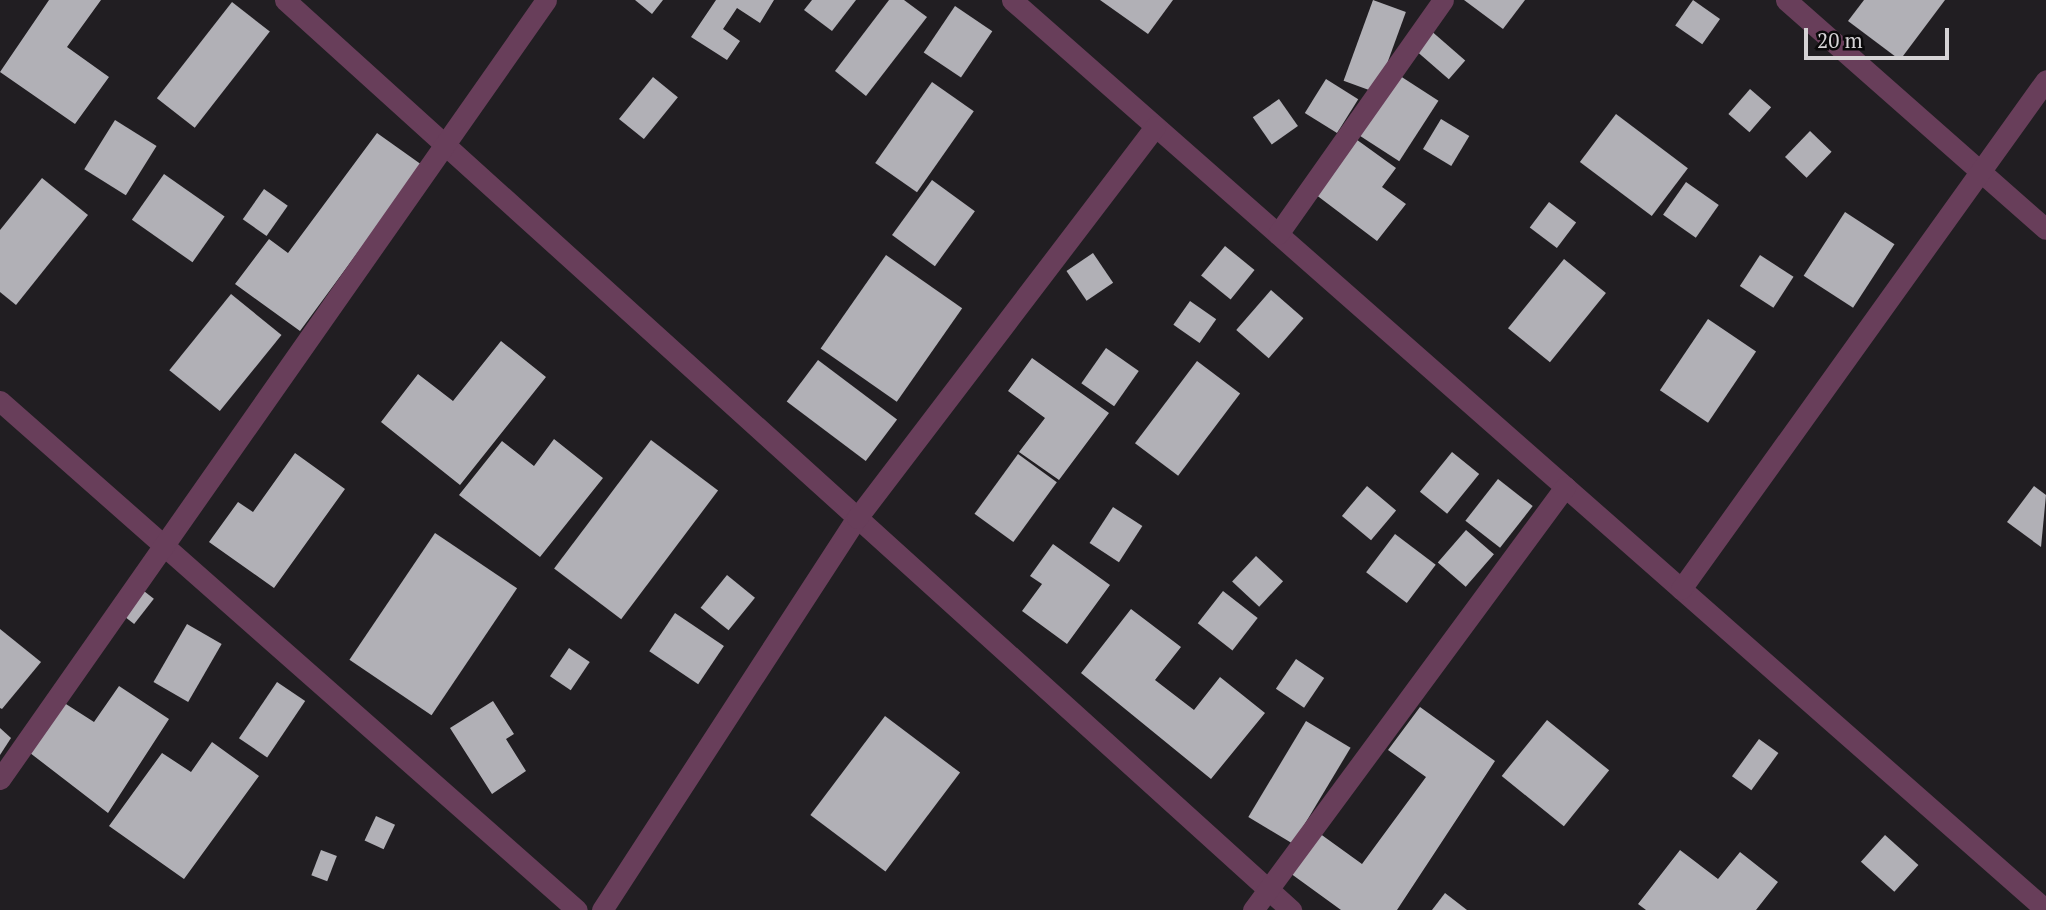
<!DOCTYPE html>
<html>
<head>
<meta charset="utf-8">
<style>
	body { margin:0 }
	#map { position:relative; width:2046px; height:910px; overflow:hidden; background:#211e22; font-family:"PT Serif",serif }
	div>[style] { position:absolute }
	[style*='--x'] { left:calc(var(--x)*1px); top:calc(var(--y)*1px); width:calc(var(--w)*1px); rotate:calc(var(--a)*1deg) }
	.building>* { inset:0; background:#b1b0b6; transform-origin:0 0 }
	.street>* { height:21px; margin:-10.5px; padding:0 10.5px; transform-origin:10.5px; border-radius:10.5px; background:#683e5a }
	span { translate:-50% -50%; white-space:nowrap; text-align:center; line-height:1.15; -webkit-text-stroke:7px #0a090a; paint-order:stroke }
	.scale { position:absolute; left:1804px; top:28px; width:145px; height:32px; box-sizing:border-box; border:4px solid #d5d3d5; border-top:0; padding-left:9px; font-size:21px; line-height:24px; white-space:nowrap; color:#d5d3d5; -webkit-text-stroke:5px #0a090a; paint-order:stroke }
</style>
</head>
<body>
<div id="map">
	<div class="building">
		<div style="clip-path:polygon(49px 0,101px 0,67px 47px,109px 77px,75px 124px,0 72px)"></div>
		<div style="clip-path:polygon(635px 0,663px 0,652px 14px)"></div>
		<div style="clip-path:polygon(716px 0,774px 0,760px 23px,737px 8px,723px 29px,740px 41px,727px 60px,691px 37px)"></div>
		<div style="clip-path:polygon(812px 0,856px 0,832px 31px,804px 10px)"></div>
		<div style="clip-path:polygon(889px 0,904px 0,927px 17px,866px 96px,835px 71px)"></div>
		<div style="clip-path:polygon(1100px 0,1173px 0,1148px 34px)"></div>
		<div style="left:1373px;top:0;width:35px;height:86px;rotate:20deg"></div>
		<div style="clip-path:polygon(1464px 0,1525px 0,1503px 29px)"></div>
		<div style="left:1693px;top:0;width:33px;height:31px;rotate:35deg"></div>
		<div style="clip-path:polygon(1864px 0,1945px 0,1900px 60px,1848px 21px)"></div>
		<div style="left:232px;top:2px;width:48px;height:122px;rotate:38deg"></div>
		<div style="left:955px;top:6px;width:45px;height:56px;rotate:34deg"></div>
		<div style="left:1429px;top:29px;width:48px;height:25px;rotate:41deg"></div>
		<div style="left:1394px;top:72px;width:53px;height:72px;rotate:33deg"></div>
		<div style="left:653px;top:77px;width:32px;height:54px;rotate:39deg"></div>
		<div style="left:1326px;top:79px;width:38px;height:40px;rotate:32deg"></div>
		<div style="left:932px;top:82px;width:51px;height:99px;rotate:35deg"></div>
		<div style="left:1750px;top:89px;width:28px;height:33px;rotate:41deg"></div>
		<div style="left:1279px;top:99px;width:33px;height:32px;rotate:55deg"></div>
		<div style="left:1616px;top:114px;width:90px;height:60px;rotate:37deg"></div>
		<div style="left:1441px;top:119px;width:33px;height:35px;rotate:31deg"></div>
		<div style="left:115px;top:120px;width:49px;height:58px;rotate:32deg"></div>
		<div style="left:1810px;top:131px;width:30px;height:36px;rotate:44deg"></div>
		<div style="clip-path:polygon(377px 133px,422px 165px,300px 331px,235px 284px,269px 239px,288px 253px)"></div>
		<div style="clip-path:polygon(1353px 137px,1396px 168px,1382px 187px,1406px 204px,1377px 241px,1311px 191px)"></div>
		<div style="left:164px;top:174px;width:74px;height:56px;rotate:35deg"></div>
		<div style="clip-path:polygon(42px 178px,88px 215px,16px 305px,0 292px,0 230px)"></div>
		<div style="left:932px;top:180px;width:53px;height:68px;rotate:36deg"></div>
		<div style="left:1686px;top:182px;width:40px;height:40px;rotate:35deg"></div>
		<div style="left:264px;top:189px;width:29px;height:37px;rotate:35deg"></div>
		<div style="left:1549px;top:202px;width:34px;height:32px;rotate:37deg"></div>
		<div style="left:1845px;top:212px;width:59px;height:76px;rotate:33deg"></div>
		<div style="left:1225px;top:246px;width:38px;height:38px;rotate:39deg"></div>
		<div style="left:1093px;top:253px;width:36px;height:32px;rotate:56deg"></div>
		<div style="left:886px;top:255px;width:93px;height:114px;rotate:35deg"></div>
		<div style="left:1760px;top:255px;width:40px;height:37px;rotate:33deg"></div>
		<div style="left:1564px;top:259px;width:54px;height:89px;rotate:39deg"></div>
		<div style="left:1271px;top:290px;width:43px;height:53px;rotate:41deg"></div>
		<div style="left:231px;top:294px;width:65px;height:98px;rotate:39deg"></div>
		<div style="left:1190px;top:301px;width:32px;height:29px;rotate:35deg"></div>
		<div style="left:1708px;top:319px;width:58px;height:86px;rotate:34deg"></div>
		<div style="clip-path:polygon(501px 341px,546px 377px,460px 485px,381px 422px,418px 374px,453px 401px)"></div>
		<div style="left:1106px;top:348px;width:40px;height:43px;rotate:35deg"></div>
		<div style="clip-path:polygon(1032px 358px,1109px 413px,1059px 480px,1019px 452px,1045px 418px,1008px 391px)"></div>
		<div style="left:818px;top:360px;width:99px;height:52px;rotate:37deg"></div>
		<div style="left:1197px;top:361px;width:54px;height:103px;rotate:37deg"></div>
		<div style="clip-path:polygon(554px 439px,603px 478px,540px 557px,459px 495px,502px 441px,534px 466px)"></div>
		<div style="left:651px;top:440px;width:84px;height:161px;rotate:37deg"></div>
		<div style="left:1452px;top:452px;width:35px;height:51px;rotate:39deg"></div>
		<div style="clip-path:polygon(295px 453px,345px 489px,274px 588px,209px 542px,238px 502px,253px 512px)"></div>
		<div style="left:1018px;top:454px;width:48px;height:74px;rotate:36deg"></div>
		<div style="left:1498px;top:479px;width:44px;height:53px;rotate:38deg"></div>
		<div style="left:1367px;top:486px;width:38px;height:39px;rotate:40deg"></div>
		<div style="clip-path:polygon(2034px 486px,2046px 495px,2041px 547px,2007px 522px)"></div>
		<div style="left:1113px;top:507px;width:35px;height:43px;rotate:33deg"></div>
		<div style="left:1466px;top:530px;width:37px;height:43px;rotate:41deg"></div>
		<div style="left:435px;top:533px;width:99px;height:153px;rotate:34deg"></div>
		<div style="left:1395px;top:534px;width:51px;height:48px;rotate:37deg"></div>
		<div style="clip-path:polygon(1053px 544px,1110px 585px,1067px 644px,1022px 611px,1042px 584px,1030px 576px)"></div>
		<div style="left:1256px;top:556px;width:37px;height:35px;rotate:43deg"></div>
		<div style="left:727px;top:575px;width:36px;height:42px;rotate:39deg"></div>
		<div style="left:131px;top:581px;width:29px;height:32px;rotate:38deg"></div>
		<div style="left:1223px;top:591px;width:44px;height:41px;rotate:38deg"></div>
		<div style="clip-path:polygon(1131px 609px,1181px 647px,1155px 680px,1194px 710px,1220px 677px,1265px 713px,1211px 779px,1081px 673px)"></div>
		<div style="left:675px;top:613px;width:59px;height:46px;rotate:34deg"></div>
		<div style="left:187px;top:624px;width:40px;height:67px;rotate:30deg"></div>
		<div style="clip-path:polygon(0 629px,41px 662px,2px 709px,0 708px)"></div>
		<div style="left:569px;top:648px;width:25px;height:34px;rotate:34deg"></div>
		<div style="left:1296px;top:659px;width:34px;height:36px;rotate:34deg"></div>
		<div style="left:277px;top:682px;width:34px;height:68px;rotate:34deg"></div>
		<div style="clip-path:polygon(119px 686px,169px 719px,108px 813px,21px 746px,55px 697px,94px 722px)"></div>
		<div style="clip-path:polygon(493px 701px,514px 734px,506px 739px,526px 771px,492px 794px,450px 728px)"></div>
		<div style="clip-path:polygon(1420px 707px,1495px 761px,1397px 910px,1341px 910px,1290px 873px,1319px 833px,1362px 864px,1426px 777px,1388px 750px)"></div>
		<div style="left:885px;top:716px;width:94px;height:124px;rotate:37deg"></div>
		<div style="left:1547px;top:720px;width:80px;height:72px;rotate:39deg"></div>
		<div style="left:1306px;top:721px;width:52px;height:112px;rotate:31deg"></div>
		<div style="clip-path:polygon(0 728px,11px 738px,0 755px)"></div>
		<div style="left:1759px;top:739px;width:24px;height:46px;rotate:36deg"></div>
		<div style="clip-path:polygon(212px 742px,259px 776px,184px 879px,109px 826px,162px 753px,191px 772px)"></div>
		<div style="left:376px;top:816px;width:21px;height:27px;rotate:25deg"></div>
		<div style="left:1885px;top:835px;width:45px;height:36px;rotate:42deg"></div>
		<div style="left:321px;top:850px;width:17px;height:27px;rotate:21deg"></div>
		<div style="clip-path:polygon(1680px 850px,1718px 879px,1740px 852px,1778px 882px,1756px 910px,1646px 910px,1638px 904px)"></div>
		<div style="clip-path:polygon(1445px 893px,1467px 910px,1432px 910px)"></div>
	</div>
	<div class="street">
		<div style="--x:285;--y:0;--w:1357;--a:42.13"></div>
		<div style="--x:1012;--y:0;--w:1377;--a:41.35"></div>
		<div style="--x:1786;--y:0;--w:346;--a:41.4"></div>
		<div style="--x:1278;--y:234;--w:286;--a:-54.8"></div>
		<div style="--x:0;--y:401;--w:769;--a:41.42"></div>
		<div style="--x:1681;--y:589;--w:626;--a:-54.36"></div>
		<div style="--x:0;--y:779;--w:951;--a:-54.97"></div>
		<div style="--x:602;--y:910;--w:468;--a:-57"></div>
		<div style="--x:857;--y:518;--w:492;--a:-52.7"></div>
		<div style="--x:1253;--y:910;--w:526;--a:-53.59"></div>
	</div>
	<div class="scale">20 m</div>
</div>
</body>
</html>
